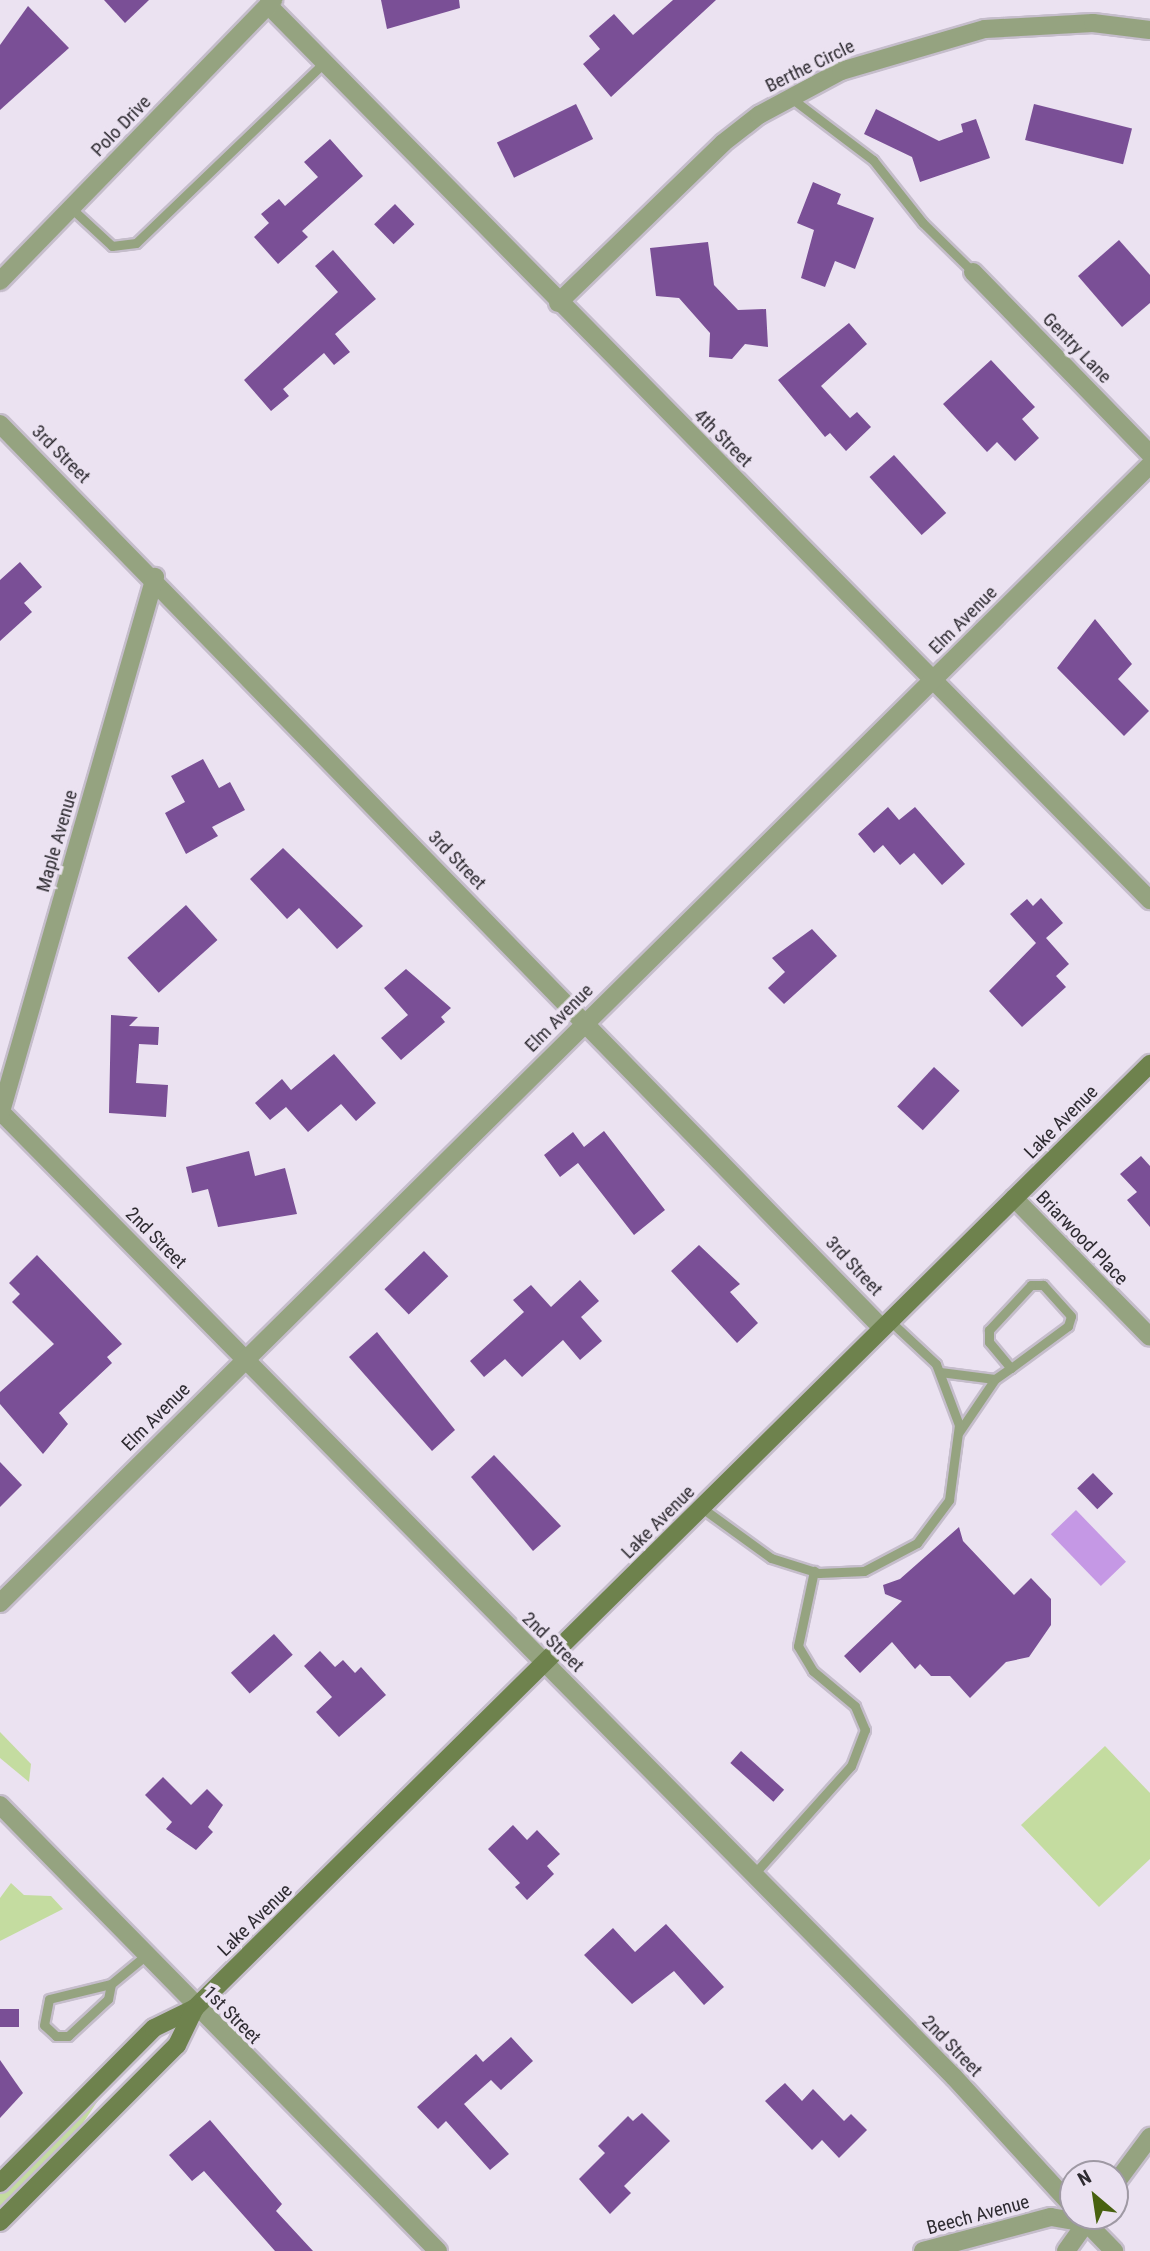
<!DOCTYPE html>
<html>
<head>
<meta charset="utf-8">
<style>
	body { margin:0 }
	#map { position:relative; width:1150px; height:2251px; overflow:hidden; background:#ebe2f1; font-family:"Roboto Condensed",sans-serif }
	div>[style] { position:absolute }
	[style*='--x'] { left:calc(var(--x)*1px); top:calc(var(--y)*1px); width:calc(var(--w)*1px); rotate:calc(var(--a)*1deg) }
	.green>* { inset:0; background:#c4dca0 }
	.water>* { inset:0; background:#c598e5; transform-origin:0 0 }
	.building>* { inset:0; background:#7a4f96; transform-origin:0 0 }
	.roads { filter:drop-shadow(2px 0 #c5bdcb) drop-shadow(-2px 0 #c5bdcb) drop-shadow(0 2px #c5bdcb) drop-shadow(0 -2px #c5bdcb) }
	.lane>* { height:9px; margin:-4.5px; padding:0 4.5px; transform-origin:4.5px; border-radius:4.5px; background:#95a380 }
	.street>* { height:18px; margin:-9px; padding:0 9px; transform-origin:9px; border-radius:9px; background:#95a380 }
	.secondary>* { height:18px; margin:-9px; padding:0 9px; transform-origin:9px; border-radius:9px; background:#6e824d }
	span { translate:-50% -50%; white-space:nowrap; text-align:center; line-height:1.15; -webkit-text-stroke:7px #ebe2f1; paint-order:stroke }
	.street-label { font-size:19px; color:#2e2b31 }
	.north { position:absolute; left:1059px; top:2160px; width:70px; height:70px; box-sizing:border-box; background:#ebe2f1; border:2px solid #9f99a4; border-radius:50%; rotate:331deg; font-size:19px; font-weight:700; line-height:28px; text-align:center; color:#2e2b31 }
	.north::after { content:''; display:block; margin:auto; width:24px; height:32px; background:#486110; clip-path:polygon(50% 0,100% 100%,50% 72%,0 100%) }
</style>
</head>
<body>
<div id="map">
	<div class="green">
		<div style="clip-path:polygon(0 1732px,31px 1764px,29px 1782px,0 1758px)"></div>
		<div style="clip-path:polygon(1105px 1746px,1150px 1793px,1150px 1859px,1099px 1907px,1021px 1825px)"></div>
		<div style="clip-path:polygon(11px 1883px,24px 1895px,51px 1896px,63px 1909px,0 1941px,0 1898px)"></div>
		<div style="clip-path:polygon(98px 2091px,101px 2096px,71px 2141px,0 2211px,0 2188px)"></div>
	</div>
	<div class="water">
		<div style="left:1076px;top:1510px;width:72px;height:35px;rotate:46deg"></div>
	</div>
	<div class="building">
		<div style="clip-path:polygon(104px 0,149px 0,125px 23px)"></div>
		<div style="clip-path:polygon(381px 0,459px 0,460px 8px,387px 29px)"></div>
		<div style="clip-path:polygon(673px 0,716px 0,611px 97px,583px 64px,600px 49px,589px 36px,614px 14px,633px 35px)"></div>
		<div style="clip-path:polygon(28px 6px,69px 48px,0 110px,0 45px)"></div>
		<div style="left:576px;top:104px;width:39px;height:88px;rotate:64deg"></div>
		<div style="left:1034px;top:104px;width:101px;height:37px;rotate:14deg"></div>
		<div style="clip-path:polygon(876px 109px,939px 141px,963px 132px,961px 124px,976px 119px,990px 158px,920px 182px,912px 157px,864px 134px)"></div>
		<div style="clip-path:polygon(330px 139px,363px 176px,302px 231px,308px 237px,278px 264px,254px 237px,269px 223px,261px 214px,279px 199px,285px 206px,318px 177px,304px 162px)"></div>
		<div style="clip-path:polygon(813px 182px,841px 194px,837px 204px,874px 218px,855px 269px,835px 261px,825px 287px,801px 278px,814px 230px,797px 223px)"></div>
		<div style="left:395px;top:204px;width:28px;height:29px;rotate:46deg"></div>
		<div style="clip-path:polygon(1119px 240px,1150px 275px,1150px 303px,1122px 327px,1078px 276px)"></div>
		<div style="clip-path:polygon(708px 242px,714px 285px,738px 310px,766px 309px,768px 347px,745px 344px,732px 359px,709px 357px,710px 333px,679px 298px,656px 296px,650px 248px)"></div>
		<div style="clip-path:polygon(333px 250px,376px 299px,335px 334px,350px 352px,334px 365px,324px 353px,283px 389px,289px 396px,271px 411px,244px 380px,338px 292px,315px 266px)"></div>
		<div style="clip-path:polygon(849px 323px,867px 344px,821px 386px,850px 418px,857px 412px,871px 427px,846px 451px,830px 433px,825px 437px,778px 380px)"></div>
		<div style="clip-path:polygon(991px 360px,1035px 407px,1022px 419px,1039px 438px,1015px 461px,997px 442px,987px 452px,943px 404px)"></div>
		<div style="left:894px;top:455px;width:78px;height:33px;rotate:48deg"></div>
		<div style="clip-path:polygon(20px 562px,42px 587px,24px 603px,32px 612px,0 641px,0 580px)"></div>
		<div style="clip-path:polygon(1095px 619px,1132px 664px,1118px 679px,1149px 711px,1124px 736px,1057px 668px)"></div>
		<div style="clip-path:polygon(203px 759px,219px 788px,230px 782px,245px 810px,212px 827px,218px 836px,186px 854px,165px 813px,185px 802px,171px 776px)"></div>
		<div style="clip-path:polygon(888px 807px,899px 820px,915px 807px,965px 864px,942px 885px,914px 853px,900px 865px,883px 845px,874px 853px,858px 834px)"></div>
		<div style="clip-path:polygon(283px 848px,363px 926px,337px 949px,299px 908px,287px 919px,250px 879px)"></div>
		<div style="clip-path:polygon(1041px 898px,1063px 923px,1046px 938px,1069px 964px,1056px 976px,1066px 987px,1022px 1027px,989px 991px,1036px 943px,1010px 914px,1027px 899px,1033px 906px)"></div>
		<div style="left:186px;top:905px;width:47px;height:79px;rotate:48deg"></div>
		<div style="clip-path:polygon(812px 929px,837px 956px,784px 1004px,768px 988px,785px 972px,772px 958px)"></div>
		<div style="clip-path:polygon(406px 969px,451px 1008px,441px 1017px,445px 1022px,401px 1060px,381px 1038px,408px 1015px,384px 988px)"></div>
		<div style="clip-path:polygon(111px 1015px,138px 1017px,129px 1026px,159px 1027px,158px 1045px,139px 1044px,136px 1083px,168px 1085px,166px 1117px,109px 1113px)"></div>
		<div style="clip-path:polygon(334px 1054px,376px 1103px,356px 1121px,341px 1104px,308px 1132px,286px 1107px,270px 1120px,255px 1103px,282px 1079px,291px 1090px)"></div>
		<div style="left:934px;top:1067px;width:35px;height:54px;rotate:43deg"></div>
		<div style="clip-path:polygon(604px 1131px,665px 1210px,634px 1235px,578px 1163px,560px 1177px,544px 1155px,573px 1132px,584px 1147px)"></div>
		<div style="clip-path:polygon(249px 1151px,255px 1176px,285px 1168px,297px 1214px,218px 1227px,208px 1189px,192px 1193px,186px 1167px)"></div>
		<div style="clip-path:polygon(1141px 1156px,1150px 1166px,1150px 1227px,1127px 1200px,1137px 1192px,1120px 1174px)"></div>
		<div style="clip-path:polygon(699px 1245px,740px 1284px,730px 1292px,758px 1323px,737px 1343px,671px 1271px)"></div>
		<div style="left:424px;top:1251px;width:35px;height:55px;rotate:46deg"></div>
		<div style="clip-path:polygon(37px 1255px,122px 1344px,107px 1357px,112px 1363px,59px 1413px,68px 1424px,43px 1454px,0 1404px,0 1392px,54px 1344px,12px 1302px,20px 1294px,9px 1283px)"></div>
		<div style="clip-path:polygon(580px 1280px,599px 1301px,581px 1317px,602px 1341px,580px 1360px,563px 1340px,522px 1377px,505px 1359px,484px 1377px,470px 1361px,524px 1312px,513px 1300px,531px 1285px,551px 1307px)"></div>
		<div style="clip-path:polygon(377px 1332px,455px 1430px,432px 1451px,349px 1357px)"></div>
		<div style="clip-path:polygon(494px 1455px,561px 1526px,533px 1551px,471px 1477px)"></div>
		<div style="clip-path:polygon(0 1462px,22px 1485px,0 1507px)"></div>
		<div style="left:1093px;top:1473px;width:29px;height:22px;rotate:46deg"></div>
		<div style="clip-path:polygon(959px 1527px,963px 1541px,1014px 1595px,1031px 1578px,1051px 1599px,1051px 1625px,1029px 1657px,1006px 1662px,970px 1698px,950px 1676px,931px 1676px,920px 1664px,915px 1669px,892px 1642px,860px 1673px,844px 1656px,902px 1601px,885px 1594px,883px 1585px,900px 1579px)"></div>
		<div style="left:274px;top:1634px;width:28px;height:58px;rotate:48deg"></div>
		<div style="clip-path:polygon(320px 1651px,335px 1667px,343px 1660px,355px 1673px,361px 1667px,386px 1695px,339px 1737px,316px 1712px,332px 1697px,304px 1666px)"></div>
		<div style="left:741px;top:1751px;width:58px;height:16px;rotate:42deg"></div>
		<div style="clip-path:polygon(163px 1777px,191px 1805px,207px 1789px,223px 1805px,208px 1827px,213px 1832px,196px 1850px,166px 1829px,172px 1822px,145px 1795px)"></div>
		<div style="clip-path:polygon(513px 1825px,527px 1840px,537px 1830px,560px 1854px,547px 1866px,554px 1874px,527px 1900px,515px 1887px,520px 1883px,488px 1849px)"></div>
		<div style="clip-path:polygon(666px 1924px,724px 1987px,704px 2005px,674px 1971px,632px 2004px,584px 1955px,613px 1928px,635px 1952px)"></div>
		<div style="left:0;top:2009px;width:19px;height:18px"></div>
		<div style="clip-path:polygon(511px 2037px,533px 2061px,501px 2090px,491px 2080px,464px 2104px,509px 2154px,490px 2170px,446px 2121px,438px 2129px,417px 2107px,476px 2054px,483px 2062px)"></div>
		<div style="clip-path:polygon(0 2060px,23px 2093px,0 2118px)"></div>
		<div style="clip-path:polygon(785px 2083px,802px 2101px,813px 2089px,844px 2121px,851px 2114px,867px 2130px,839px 2158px,822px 2140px,812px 2150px,765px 2101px)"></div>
		<div style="clip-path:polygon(642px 2113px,670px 2141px,624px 2186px,631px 2193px,610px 2214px,579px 2179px,605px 2153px,598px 2146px,628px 2116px,633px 2121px)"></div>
		<div style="clip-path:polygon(210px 2120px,282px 2204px,276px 2211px,313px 2251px,275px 2251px,204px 2171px,192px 2181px,169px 2155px)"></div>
	</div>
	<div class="roads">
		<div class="lane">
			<div style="--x:791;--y:98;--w:103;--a:37.1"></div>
			<div style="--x:873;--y:160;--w:80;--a:51.6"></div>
			<div style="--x:923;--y:223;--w:70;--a:44.4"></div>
			<div style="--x:71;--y:208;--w:56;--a:42.8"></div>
			<div style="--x:112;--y:246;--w:24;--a:-7"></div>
			<div style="--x:136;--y:243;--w:260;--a:-43.8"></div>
			<div style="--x:940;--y:1372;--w:55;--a:7.3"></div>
			<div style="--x:959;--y:1432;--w:64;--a:-55.8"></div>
			<div style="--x:995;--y:1379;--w:19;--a:-35"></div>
			<div style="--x:1011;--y:1368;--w:71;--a:-36.4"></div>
			<div style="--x:1068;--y:1326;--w:10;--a:-73"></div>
			<div style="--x:1071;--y:1316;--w:42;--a:-132.1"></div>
			<div style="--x:1043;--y:1285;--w:12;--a:180"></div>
			<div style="--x:1031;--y:1285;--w:62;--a:133"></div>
			<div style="--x:989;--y:1330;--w:12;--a:90"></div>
			<div style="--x:989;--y:1342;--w:34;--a:50"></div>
			<div style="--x:702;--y:1508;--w:85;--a:35.9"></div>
			<div style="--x:771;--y:1558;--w:50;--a:17.4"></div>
			<div style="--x:819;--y:1573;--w:45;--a:-2.5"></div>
			<div style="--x:864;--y:1571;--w:60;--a:-27.8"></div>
			<div style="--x:917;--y:1543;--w:54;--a:-53.3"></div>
			<div style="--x:949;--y:1500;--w:76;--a:-82.4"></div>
			<div style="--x:959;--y:1425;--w:65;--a:-110.7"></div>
			<div style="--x:936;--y:1364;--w:63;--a:-136.9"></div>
			<div style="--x:754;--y:1874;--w:145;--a:-48.1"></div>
			<div style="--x:851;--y:1766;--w:39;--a:-69"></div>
			<div style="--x:865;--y:1730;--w:26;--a:-113"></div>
			<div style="--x:855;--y:1706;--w:55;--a:-140.2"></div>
			<div style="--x:813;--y:1671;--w:29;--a:-121"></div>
			<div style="--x:798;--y:1646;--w:77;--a:-78"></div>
			<div style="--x:111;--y:1984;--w:15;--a:101"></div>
			<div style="--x:108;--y:1999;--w:54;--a:137.2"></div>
			<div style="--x:68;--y:2036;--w:12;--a:180"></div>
			<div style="--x:56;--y:2036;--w:16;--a:-137"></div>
			<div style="--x:44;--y:2025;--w:26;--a:-79"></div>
			<div style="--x:49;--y:1999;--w:64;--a:-13.6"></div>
			<div style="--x:111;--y:1984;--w:44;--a:-39.5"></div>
		</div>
		<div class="street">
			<div style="--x:268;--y:5;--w:1257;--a:45.42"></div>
			<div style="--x:973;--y:272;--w:254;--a:45.8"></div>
			<div style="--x:0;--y:281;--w:392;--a:-45.8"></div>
			<div style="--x:558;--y:303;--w:230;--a:-44.1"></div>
			<div style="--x:723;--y:143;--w:46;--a:-37.9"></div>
			<div style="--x:759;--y:115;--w:93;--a:-28.2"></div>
			<div style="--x:841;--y:71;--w:150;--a:-16.3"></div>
			<div style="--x:985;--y:29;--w:108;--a:-3.2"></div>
			<div style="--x:1093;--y:23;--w:57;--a:7"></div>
			<div style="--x:0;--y:424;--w:1263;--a:45.71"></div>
			<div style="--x:0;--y:1111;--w:1358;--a:45.36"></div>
			<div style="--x:954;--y:2077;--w:176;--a:47.5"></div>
			<div style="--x:0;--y:1115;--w:560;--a:-73.93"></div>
			<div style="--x:1014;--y:1198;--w:194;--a:45.6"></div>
			<div style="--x:0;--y:1603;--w:1618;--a:-44.7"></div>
			<div style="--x:0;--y:1805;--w:625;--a:45.52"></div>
			<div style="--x:1115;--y:2184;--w:59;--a:-53.3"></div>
			<div style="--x:1080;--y:2216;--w:49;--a:45.8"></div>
			<div style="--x:923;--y:2251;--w:132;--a:-14.9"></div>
			<div style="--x:1051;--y:2217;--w:36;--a:10"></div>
			<div style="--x:1066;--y:2251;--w:43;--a:-54.5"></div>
		</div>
		<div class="secondary">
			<div style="--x:0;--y:2183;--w:218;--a:-45.2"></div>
			<div style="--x:154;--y:2028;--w:46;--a:-26"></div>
			<div style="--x:195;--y:2008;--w:1343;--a:-44.67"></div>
			<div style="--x:0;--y:2222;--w:250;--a:-45"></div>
			<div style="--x:177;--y:2045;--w:41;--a:-64.1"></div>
		</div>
	</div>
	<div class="street-label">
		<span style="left:810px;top:66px;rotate:-26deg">Berthe Circle</span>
		<span style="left:121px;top:126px;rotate:-46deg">Polo Drive</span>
		<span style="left:1077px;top:348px;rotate:46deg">Gentry Lane</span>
		<span style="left:723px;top:438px;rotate:45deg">4th Street</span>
		<span style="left:61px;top:454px;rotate:45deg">3rd Street</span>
		<span style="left:963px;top:620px;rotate:-45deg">Elm Avenue</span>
		<span style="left:57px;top:841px;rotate:-74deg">Maple Avenue</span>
		<span style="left:457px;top:860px;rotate:46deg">3rd Street</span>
		<span style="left:559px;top:1018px;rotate:-45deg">Elm Avenue</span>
		<span style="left:1061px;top:1122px;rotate:-45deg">Lake Avenue</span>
		<span style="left:156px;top:1238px;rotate:45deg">2nd Street</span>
		<span style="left:1082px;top:1238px;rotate:46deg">Briarwood Place</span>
		<span style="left:854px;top:1266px;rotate:47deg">3rd Street</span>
		<span style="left:156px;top:1417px;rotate:-45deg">Elm Avenue</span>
		<span style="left:658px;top:1522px;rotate:-45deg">Lake Avenue</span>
		<span style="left:553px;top:1642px;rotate:44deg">2nd Street</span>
		<span style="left:255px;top:1920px;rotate:-44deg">Lake Avenue</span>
		<span style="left:232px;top:2015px;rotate:45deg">1st Street</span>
		<span style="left:952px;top:2046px;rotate:46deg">2nd Street</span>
		<span style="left:978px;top:2215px;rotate:-15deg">Beech Avenue</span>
	</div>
	<div class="north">N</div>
</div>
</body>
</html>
